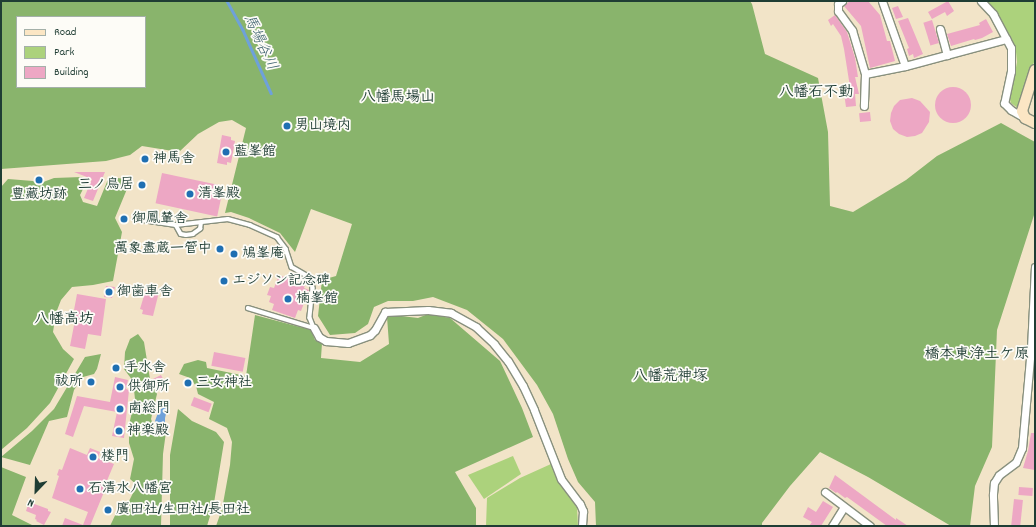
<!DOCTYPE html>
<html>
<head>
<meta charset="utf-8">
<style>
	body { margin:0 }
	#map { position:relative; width:1036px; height:527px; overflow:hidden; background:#f2e4c8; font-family:Dekko,"Klee One",sans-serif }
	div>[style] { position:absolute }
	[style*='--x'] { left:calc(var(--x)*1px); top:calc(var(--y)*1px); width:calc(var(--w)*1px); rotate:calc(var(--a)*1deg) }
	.green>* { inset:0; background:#acd27c }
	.forest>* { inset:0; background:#89b46c }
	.water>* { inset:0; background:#6ea1da }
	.stream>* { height:2.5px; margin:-1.25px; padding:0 1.25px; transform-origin:1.25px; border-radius:1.25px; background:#6ea1da }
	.building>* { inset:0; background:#eda7c4; transform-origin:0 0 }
	.round { border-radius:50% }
	.roads { filter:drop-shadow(1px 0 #88907e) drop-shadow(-1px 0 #88907e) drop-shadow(0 1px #88907e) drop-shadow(0 -1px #88907e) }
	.lane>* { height:3.5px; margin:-1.75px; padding:0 1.75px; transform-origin:1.75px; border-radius:1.75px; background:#fff }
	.street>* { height:7px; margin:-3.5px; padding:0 3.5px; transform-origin:3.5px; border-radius:3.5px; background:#fff }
	.secondary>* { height:10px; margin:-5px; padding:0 5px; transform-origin:5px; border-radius:5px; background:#fbe6c4 }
	.dots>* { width:11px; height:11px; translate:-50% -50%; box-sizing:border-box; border:2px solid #fdfcf7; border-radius:50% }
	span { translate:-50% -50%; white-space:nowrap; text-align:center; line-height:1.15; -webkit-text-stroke:3.5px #fdfcf7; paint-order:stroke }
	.poi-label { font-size:14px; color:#1f3d34; font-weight:700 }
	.left { translate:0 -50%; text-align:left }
	.right { translate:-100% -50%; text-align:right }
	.water-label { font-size:15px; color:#3b606e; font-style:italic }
	.neighbourhood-label { font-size:15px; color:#1f3d34; font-weight:700 }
	.frame { position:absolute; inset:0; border:2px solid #1f3d34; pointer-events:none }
	.legend { position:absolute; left:16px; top:16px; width:130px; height:72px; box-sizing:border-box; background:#fdfcf7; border:1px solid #a4b0a9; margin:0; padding:5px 7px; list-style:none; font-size:12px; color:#1f3d34 }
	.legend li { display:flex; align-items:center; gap:8px; height:20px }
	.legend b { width:20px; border:1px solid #a4b0a9 }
	.north { position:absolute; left:16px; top:471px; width:40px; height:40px; -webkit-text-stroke:3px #fdfcf7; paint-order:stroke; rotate:203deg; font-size:11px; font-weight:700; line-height:16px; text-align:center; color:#1f3d34 }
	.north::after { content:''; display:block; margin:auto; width:14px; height:18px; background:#1f3d34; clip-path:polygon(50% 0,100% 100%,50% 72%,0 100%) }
</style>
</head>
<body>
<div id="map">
	<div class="green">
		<div style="clip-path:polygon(987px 1px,1035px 1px,1035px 59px,1019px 109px,1011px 103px,1010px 100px,1017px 62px,1016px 52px,1003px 23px)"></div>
		<div style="clip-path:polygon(513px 456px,521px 474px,484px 499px,468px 475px)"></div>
		<div style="clip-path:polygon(551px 464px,557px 480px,577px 507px,578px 526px,486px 526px,487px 498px,520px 478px)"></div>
	</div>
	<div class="forest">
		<div style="clip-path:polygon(evenodd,1px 1px,750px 1px,752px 4px,765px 54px,818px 78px,828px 132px,830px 206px,853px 212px,906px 180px,937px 156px,1001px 123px,1035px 142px,1035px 212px,997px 330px,992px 447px,975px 486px,970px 526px,951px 526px,868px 477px,820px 452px,790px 486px,762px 523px,762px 526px,596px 526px,595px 502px,578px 482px,568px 459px,553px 414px,537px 385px,503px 339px,467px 310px,433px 297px,413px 301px,388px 301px,374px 307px,368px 324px,355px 333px,330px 335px,318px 316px,322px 280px,336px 276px,352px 224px,311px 209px,295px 252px,280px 233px,249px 218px,231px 212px,225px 213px,246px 128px,232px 120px,219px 122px,198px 134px,179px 152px,142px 146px,130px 155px,106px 161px,1px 169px,1px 1px,17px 17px,145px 17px,145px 87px,17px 87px,17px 17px)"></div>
		<div style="clip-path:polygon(82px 177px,86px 183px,80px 195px,83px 202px,97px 206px,109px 177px,126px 179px,127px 189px,115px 218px,122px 232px,113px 281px,93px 285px,72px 287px,61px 300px,56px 313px,53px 332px,63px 349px,74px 359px,50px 403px,27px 428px,1px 450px,1px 187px,8px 179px,33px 181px,38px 184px,54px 178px)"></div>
		<div style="clip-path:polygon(428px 314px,450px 318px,500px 361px,522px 408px,533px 437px,455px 472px,476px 508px,476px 526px,216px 526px,222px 509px,230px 465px,232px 442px,227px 428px,209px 419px,214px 402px,198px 394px,196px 386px,190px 378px,179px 374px,184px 364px,198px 360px,206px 362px,207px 368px,246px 376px,255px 315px,311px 330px,315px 340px,322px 343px,321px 358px,360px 362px,389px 344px,387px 317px,393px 315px,418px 318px)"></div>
		<div style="clip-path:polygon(138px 334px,144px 342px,150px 379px,157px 394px,151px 419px,154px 427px,166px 432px,163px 454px,161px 526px,110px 526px,120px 505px,127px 505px,137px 485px,130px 479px,134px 459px,129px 443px,129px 425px,135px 399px,133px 381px,124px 369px,125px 352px,130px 339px)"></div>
		<div style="clip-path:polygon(101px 354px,97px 369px,94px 374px,83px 377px,74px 390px,67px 417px,49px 421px,30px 465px,1px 457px,32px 431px,54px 409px,85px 357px)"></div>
		<div style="clip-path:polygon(178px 409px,192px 421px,216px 432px,224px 442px,214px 503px,207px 526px,170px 526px,170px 455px)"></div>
		<div style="clip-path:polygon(1px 467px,26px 477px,12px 515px,34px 526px,1px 526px)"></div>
	</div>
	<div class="water">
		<div style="clip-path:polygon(165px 407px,167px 410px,165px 418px,165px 428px,157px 425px,155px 421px,159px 410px)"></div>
	</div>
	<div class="stream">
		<div style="--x:227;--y:1;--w:33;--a:61"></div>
		<div style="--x:243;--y:30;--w:69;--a:66"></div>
	</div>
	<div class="building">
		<div style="clip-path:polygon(850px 1px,868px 1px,880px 15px,887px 41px,890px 41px,895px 61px,870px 68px,861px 26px,844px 6px)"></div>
		<div style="clip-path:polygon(948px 1px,954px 11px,947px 16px,945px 12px,932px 19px,928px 12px)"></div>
		<div style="clip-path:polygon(898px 6px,903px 17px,896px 19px,892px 8px)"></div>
		<div style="clip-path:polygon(835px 15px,847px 32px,855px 58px,858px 77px,855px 77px,859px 94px,855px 94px,856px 106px,846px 107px,844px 93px,847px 93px,846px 87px,850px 87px,844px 49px,841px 36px,833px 24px,831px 26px,828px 20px)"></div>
		<div style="clip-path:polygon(908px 18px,923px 54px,914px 58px,913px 54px,909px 56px,907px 49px,909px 48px,898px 21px)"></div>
		<div style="clip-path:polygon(986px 19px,993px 32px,982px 38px,975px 40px,974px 39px,951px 46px,947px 34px,980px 25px,979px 23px)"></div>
		<div style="left:932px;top:20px;width:24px;height:9px;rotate:73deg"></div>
		<div class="round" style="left:935px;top:87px;width:36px;height:36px"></div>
		<div style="clip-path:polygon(912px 98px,920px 101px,930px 112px,929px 122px,922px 133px,915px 136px,907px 137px,899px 134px,893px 129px,890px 121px,891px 113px,894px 106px,900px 100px)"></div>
		<div style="left:870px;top:112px;width:9px;height:11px;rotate:84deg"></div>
		<div style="clip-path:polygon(222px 135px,231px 137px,231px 140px,235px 141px,231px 163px,227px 162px,227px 165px,217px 163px)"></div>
		<div style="clip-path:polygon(74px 172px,105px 172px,93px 201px,84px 198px,92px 179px)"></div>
		<div style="left:162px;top:173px;width:63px;height:31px;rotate:12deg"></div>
		<div style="clip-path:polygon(279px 275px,305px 285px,304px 288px,309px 290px,301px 311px,298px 310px,295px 318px,272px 310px,274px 304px,269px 302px,271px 296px,267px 295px,270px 287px,274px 288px)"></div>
		<div style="clip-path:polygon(106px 286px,115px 287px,112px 298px,104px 297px)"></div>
		<div style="clip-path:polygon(146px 289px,159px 292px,153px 316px,142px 314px,143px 310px,140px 309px)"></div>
		<div style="clip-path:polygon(77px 294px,106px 299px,101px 336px,88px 334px,85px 349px,70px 346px,77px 310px,74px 310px)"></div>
		<div style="left:214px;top:352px;width:32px;height:14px;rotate:11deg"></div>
		<div style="left:161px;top:375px;width:13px;height:9px;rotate:63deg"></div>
		<div style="clip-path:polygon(115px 377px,128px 380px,126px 389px,129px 390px,124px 438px,112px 436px,117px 412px,84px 406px,73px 437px,65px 434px,77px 396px,110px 402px)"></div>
		<div style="left:194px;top:397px;width:19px;height:9px;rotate:21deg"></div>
		<div style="clip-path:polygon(1031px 433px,1035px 433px,1035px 470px,1023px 468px,1028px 451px)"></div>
		<div style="clip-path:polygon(70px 448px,87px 455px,90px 448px,100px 452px,98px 458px,114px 464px,106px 483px,112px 486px,108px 494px,104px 492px,90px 526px,62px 526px,65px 518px,83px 525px,88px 512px,52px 498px,59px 476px,57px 475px,59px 469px,62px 470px)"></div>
		<div style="clip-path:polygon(835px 475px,896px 520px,896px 518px,908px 526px,887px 526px,847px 497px,845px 498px,837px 492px,836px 493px,829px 488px)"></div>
		<div style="left:1019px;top:487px;width:14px;height:8px;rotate:4deg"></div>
		<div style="left:1014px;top:499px;width:9px;height:27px;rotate:6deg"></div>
		<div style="clip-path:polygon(823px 501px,833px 507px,821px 526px,809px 526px,812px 522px,803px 517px,808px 507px,816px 512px)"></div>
		<div style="clip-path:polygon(29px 502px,48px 509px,48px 511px,51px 512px,44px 525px,36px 521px,37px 520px,35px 519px,36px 515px,26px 511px)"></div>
	</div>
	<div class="roads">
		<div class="lane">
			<div style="--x:136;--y:219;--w:40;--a:8.5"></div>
			<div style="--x:176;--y:225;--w:52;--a:-6.6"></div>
			<div style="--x:228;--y:219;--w:23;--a:15"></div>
			<div style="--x:250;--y:225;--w:30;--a:24"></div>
			<div style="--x:277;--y:237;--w:15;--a:53"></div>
			<div style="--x:286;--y:249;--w:19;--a:72"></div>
			<div style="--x:292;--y:267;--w:20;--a:30"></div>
			<div style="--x:309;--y:277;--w:6;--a:59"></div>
			<div style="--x:312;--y:282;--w:6;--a:81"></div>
			<div style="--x:313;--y:288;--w:30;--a:96"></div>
			<div style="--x:310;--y:318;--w:11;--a:68"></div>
			<div style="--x:176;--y:225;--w:10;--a:61"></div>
			<div style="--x:181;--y:234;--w:5;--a:11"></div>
			<div style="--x:186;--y:235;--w:7;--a:-8"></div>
			<div style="--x:193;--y:234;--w:9;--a:-36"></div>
			<div style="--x:200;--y:229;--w:6;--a:-81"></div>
			<div style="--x:248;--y:308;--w:69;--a:16.9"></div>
		</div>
		<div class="street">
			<div style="--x:842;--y:1;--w:5;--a:143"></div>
			<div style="--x:838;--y:4;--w:7;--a:90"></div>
			<div style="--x:838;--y:11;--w:24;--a:54"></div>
			<div style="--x:852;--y:30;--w:46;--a:73.5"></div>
			<div style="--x:865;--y:74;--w:32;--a:92"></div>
			<div style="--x:882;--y:1;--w:69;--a:70.5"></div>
			<div style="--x:981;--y:1;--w:18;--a:47"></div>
			<div style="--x:993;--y:14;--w:38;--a:62"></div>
			<div style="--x:1011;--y:48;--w:23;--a:90"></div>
			<div style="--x:1011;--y:71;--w:33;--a:102"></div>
			<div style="--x:1004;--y:103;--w:10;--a:45"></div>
			<div style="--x:1011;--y:110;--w:16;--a:30"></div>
			<div style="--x:940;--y:29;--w:27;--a:75"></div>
			<div style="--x:865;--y:74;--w:41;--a:-11.3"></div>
			<div style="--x:905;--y:66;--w:105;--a:-15"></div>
			<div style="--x:314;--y:328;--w:10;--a:61"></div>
			<div style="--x:319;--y:337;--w:8;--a:30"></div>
			<div style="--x:326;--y:341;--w:22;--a:5"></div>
			<div style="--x:348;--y:343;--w:23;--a:-20"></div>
			<div style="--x:370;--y:335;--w:7;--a:-45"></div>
			<div style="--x:375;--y:330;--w:21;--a:-61"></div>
			<div style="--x:385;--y:312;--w:43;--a:-2.7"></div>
			<div style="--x:428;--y:310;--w:23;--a:7"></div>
			<div style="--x:451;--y:313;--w:29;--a:29"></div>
			<div style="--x:476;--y:327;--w:25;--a:43"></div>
			<div style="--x:494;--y:344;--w:22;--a:51"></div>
			<div style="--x:508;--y:361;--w:29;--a:59"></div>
			<div style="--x:523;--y:386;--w:26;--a:65"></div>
			<div style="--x:534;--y:410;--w:74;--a:68.6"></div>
			<div style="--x:561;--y:479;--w:31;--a:53"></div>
			<div style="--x:580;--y:504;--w:8;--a:67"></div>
			<div style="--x:583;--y:511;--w:15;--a:94"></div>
			<div style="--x:825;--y:492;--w:56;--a:37.1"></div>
			<div style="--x:832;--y:526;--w:22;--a:-58"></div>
			<div style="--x:994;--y:526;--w:32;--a:-92"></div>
			<div style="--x:993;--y:494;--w:11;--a:-85"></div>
			<div style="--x:994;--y:483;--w:9;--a:-58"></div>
			<div style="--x:999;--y:475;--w:21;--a:-37"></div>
			<div style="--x:1016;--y:462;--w:15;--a:-67"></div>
			<div style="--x:1022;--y:448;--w:100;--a:-84.9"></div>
			<div style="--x:1031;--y:348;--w:81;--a:-87.2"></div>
		</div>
		<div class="secondary">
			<div style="--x:1035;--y:70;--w:43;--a:107.6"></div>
			<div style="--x:1022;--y:111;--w:8;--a:67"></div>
			<div style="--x:1025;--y:118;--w:11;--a:27"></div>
		</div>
	</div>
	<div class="dots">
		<div style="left:287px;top:126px;background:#1f6fb2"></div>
		<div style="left:226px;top:152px;background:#1f6fb2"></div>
		<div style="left:145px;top:159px;background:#1f6fb2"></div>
		<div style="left:39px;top:180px;background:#1f6fb2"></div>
		<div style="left:142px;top:185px;background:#1f6fb2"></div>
		<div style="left:190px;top:194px;background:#1f6fb2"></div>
		<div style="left:124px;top:219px;background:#1f6fb2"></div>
		<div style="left:220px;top:249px;background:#1f6fb2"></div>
		<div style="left:234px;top:254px;background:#1f6fb2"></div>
		<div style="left:224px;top:281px;background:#1f6fb2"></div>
		<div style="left:109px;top:292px;background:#1f6fb2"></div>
		<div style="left:288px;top:299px;background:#1f6fb2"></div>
		<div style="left:116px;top:368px;background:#1f6fb2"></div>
		<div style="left:91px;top:382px;background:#1f6fb2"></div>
		<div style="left:188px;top:383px;background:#1f6fb2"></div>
		<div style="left:120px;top:387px;background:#1f6fb2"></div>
		<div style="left:120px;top:409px;background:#1f6fb2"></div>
		<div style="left:119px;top:431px;background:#1f6fb2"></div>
		<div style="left:93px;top:457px;background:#1f6fb2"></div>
		<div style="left:80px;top:489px;background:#1f6fb2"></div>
		<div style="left:108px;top:510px;background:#1f6fb2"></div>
	</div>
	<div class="poi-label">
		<span class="left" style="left:295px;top:126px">男山境内</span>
		<span class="left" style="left:234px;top:152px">藍峯館</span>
		<span class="left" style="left:153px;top:159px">神馬舎</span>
		<span class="right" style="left:134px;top:185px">三ノ鳥居</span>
		<span class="left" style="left:198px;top:194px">清峯殿</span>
		<span style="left:39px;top:195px">豊藏坊跡</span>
		<span class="left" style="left:132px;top:219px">御鳳輦舎</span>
		<span class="right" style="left:212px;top:249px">萬象盡蔵一管中</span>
		<span class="left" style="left:242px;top:254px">鳩峯庵</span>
		<span class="left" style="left:232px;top:281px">エジソン記念碑</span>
		<span class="left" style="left:117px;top:292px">御歯車舎</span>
		<span class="left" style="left:296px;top:299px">楠峯館</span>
		<span class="left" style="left:124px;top:368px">手水舎</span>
		<span class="right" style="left:83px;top:382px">祓所</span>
		<span class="left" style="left:196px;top:383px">三女神社</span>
		<span class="left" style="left:128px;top:387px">供御所</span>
		<span class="left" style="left:128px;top:409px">南総門</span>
		<span class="left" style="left:127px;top:431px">神楽殿</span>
		<span class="left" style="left:101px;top:457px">楼門</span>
		<span class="left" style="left:88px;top:489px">石清水八幡宮</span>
		<span class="left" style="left:116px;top:510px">廣田社/生田社/長田社</span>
	</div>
	<div class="water-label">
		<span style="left:259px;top:43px;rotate:65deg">馬場谷川</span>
	</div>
	<div class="neighbourhood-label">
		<span style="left:816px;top:94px">八幡石不動</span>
		<span style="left:398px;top:99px">八幡馬場山</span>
		<span style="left:64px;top:321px">八幡高坊</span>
		<span style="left:977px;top:356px">橋本東浄土ケ原</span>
		<span style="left:670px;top:378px">八幡荒神塚</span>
	</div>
	<div class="frame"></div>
	<ul class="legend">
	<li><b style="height:5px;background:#fbe6c4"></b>Road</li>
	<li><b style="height:11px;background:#acd27c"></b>Park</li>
	<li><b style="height:11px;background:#eda7c4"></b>Building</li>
	</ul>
	<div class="north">N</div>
</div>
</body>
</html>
